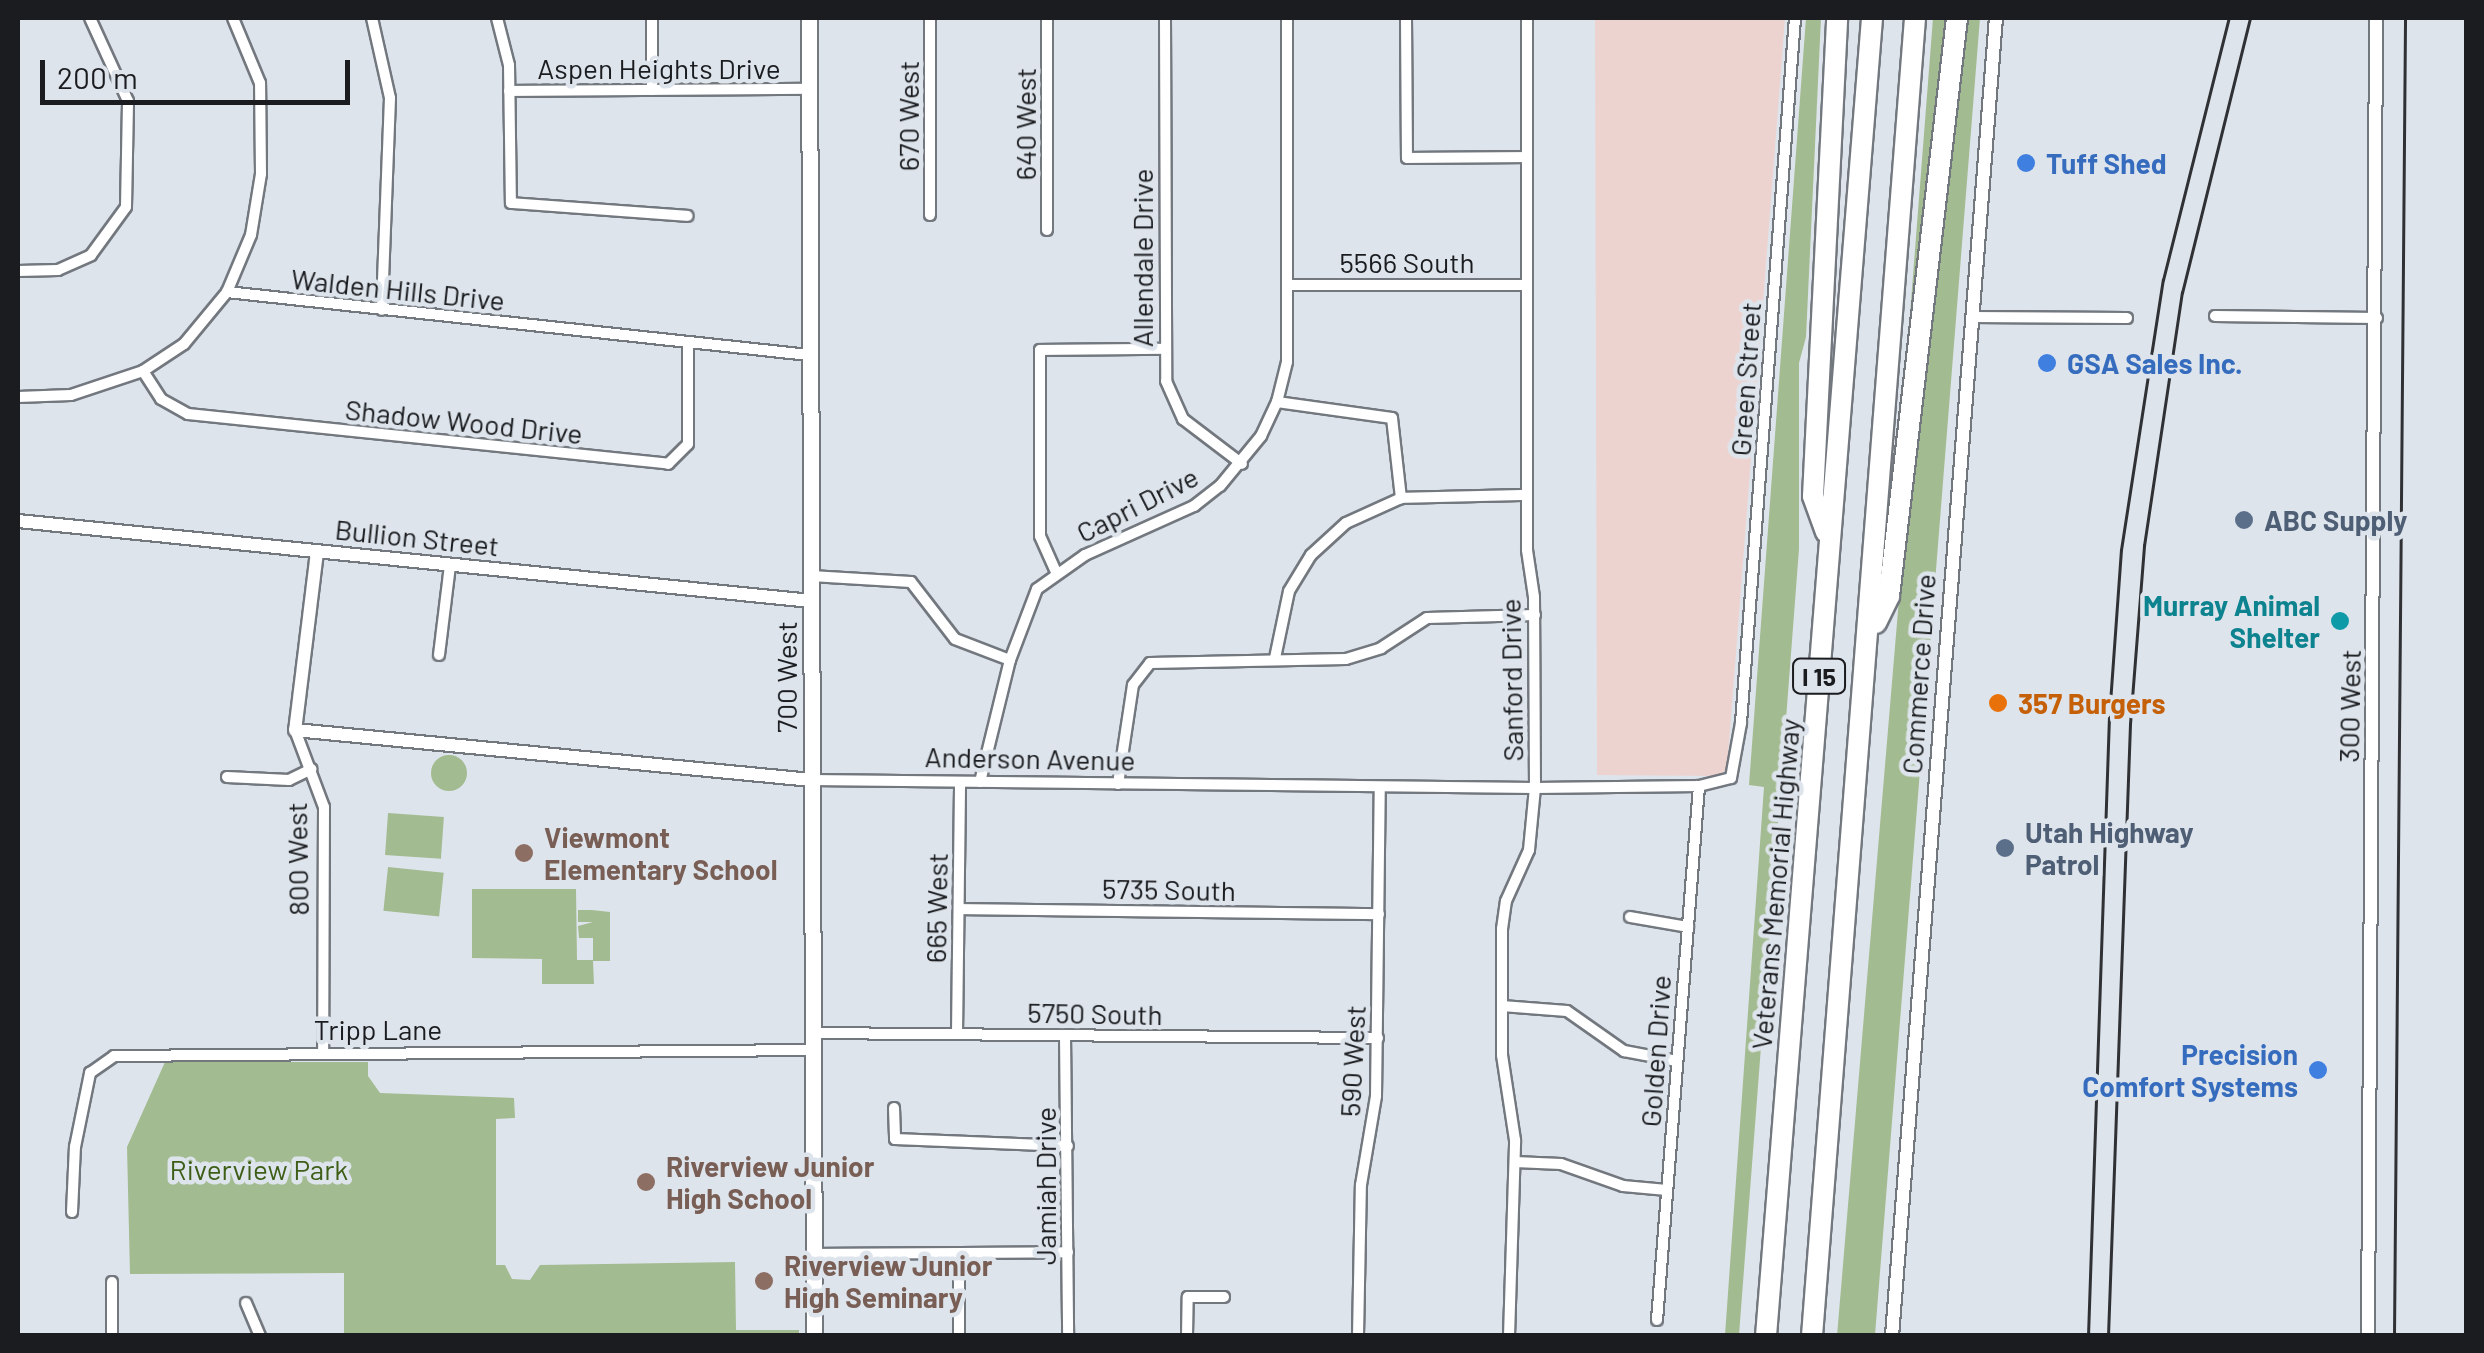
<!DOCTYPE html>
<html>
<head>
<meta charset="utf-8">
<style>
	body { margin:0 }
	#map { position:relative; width:2484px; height:1353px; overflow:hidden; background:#dee4ec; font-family:Barlow,sans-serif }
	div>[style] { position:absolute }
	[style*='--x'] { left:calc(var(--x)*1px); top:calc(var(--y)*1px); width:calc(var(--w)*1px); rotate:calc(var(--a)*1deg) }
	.commercial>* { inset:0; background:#edd3d0 }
	.green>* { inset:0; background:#a3bb90; transform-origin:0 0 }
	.round { border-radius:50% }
	.roads { filter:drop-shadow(2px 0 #73787f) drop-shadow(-2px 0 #73787f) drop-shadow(0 2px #73787f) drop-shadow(0 -2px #73787f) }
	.minor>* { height:10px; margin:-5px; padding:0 5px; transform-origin:5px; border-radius:5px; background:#fff }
	.tertiary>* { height:12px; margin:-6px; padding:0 6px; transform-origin:6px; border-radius:6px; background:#fff }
	.secondary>* { height:15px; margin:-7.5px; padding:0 7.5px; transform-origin:7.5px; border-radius:7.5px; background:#fff }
	.motorway>* { height:20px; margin:-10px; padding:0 10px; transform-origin:10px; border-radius:10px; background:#fff }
	.tram>* { height:2.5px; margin:-1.25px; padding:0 1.25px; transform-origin:1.25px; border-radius:1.25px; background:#2f3135 }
	.rail>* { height:2.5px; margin:-1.25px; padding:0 1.25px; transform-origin:1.25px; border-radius:1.25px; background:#2f3135 }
	.dots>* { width:28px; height:28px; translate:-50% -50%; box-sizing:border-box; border:5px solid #dee4ec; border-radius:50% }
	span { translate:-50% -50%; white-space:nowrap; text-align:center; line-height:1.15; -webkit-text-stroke:9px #dee4ec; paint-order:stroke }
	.shield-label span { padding:2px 8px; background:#dee4ec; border:2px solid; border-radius:8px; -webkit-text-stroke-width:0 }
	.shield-label { font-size:25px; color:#1a1c1f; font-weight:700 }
	.street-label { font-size:28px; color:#1a1c1f }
	.shop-label { font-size:28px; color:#366cbe; font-weight:700 }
	.left { translate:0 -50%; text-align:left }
	.right { translate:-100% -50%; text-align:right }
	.service-label { font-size:28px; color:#4e5e75; font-weight:700 }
	.culture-label { font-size:28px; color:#0d838f; font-weight:700 }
	.food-label { font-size:28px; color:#c56008; font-weight:700 }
	.education-label { font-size:28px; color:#785e54; font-weight:700 }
	.park-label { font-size:28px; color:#3e5e18 }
	.frame { position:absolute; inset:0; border:20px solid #1a1c1f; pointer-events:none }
	.scale { position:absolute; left:40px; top:60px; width:310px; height:45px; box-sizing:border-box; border:5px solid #1a1c1f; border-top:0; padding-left:12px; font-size:30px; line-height:35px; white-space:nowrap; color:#1a1c1f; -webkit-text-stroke:8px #dee4ec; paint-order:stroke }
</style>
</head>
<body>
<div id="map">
	<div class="commercial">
		<div style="clip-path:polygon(1595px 18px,1785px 18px,1727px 769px,1719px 776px,1597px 775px)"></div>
	</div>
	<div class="green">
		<div style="clip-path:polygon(1806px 18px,1821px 18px,1806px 337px,1799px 363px,1799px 549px,1739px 1335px,1725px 1335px,1764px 787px,1749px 785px)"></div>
		<div style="clip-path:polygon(1933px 18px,1946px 18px,1914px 340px,1908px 340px)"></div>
		<div style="clip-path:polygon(1966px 18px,1980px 18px,1875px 1335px,1837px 1336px,1899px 599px)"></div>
		<div class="round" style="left:431px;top:755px;width:36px;height:36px"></div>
		<div style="left:388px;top:813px;width:56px;height:42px;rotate:4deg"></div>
		<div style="left:388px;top:867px;width:56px;height:44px;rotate:6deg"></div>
		<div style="clip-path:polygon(472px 889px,576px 889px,577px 960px,593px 960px,593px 938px,579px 938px,578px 926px,593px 922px,578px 922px,578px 910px,592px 910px,610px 912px,610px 961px,593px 961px,594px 984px,542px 984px,542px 959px,472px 958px)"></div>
		<div style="clip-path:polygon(165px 1062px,368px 1062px,368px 1076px,380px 1093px,514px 1098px,515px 1118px,496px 1119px,496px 1265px,505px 1265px,512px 1279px,530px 1280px,540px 1265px,735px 1262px,736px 1330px,799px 1330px,799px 1335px,344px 1335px,344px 1273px,130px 1274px,127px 1147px)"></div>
	</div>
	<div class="roads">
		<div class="minor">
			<div style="--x:372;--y:18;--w:82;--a:77.3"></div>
			<div style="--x:390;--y:98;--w:212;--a:92.2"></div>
			<div style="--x:497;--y:18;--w:49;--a:75.7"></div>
			<div style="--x:509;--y:65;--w:138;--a:89.2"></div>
			<div style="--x:511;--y:203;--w:177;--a:4.2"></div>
			<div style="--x:652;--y:18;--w:72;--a:90"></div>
			<div style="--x:1165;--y:18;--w:363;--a:89.8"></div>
			<div style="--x:1166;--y:381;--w:42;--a:65.9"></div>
			<div style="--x:1183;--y:419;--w:74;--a:37.3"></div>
			<div style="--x:1406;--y:18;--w:140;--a:89.6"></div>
			<div style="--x:1407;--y:158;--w:120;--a:-0.5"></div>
			<div style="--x:509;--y:91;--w:300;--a:-0.4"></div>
			<div style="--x:930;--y:215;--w:197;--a:-90"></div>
			<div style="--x:1047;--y:230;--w:212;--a:-90"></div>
			<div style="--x:18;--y:271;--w:40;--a:-1.4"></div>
			<div style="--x:58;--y:270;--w:36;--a:-24"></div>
			<div style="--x:91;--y:255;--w:59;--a:-53.9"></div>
			<div style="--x:126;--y:207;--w:106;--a:-88.9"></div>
			<div style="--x:128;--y:101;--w:91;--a:-114.6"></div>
			<div style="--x:1287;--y:285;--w:240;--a:0"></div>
			<div style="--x:227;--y:292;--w:585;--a:6.18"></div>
			<div style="--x:2215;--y:316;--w:162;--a:0.7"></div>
			<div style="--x:1972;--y:317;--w:155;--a:0.4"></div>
			<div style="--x:143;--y:371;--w:33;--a:57"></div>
			<div style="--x:161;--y:399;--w:31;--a:29"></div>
			<div style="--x:188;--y:414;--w:483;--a:5.9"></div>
			<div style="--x:668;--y:464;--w:28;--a:-45"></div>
			<div style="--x:688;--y:444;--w:101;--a:-90"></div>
			<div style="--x:18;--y:397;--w:53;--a:-2.2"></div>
			<div style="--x:71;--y:395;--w:76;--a:-18.4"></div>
			<div style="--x:143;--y:371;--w:49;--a:-33.4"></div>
			<div style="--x:184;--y:344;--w:67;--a:-50.4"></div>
			<div style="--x:227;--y:292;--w:62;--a:-67.2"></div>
			<div style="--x:251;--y:235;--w:62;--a:-80.7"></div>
			<div style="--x:261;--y:174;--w:91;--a:-90.6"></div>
			<div style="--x:260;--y:83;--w:70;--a:-112.6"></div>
			<div style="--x:1277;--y:402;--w:116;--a:7.9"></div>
			<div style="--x:1392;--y:418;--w:81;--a:83.6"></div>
			<div style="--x:1056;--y:572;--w:39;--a:-114"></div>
			<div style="--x:1040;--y:536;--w:186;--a:-90"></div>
			<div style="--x:1040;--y:350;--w:124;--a:-0.5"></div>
			<div style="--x:811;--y:576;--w:100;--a:3.4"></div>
			<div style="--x:911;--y:582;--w:72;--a:52.3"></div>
			<div style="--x:955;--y:639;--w:59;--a:20.9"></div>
			<div style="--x:439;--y:655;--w:90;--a:-83"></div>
			<div style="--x:1275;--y:658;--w:68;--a:-78.2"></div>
			<div style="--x:1289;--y:591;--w:42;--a:-58.6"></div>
			<div style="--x:1311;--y:555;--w:47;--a:-42.4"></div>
			<div style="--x:1346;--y:523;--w:60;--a:-24.4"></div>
			<div style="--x:1401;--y:498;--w:126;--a:-1.4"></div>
			<div style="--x:295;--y:730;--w:82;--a:69.4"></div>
			<div style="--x:324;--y:807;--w:244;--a:90.2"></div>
			<div style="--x:227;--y:777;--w:62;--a:2.8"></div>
			<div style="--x:289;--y:780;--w:25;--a:-26"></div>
			<div style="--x:811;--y:780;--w:724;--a:0.63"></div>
			<div style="--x:1535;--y:788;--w:164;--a:-0.7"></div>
			<div style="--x:1699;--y:786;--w:33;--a:-14"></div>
			<div style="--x:1731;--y:778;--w:56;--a:-79.7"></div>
			<div style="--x:1741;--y:723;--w:707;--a:-85.62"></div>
			<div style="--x:980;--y:782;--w:126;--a:-76.2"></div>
			<div style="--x:1010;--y:660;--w:76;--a:-69.2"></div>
			<div style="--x:1037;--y:589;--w:59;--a:-35.3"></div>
			<div style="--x:1085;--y:555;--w:120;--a:-24.2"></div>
			<div style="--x:1194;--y:506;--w:33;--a:-38"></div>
			<div style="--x:1220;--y:486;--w:65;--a:-50.6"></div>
			<div style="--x:1261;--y:436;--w:38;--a:-65"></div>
			<div style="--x:1277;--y:402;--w:41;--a:-76"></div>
			<div style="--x:1287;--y:362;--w:344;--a:-90"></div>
			<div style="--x:1118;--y:784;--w:100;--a:-81.4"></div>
			<div style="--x:1133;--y:685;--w:28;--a:-52"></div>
			<div style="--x:1150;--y:663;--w:196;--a:-1.2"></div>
			<div style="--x:1346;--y:659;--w:37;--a:-17"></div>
			<div style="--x:1381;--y:648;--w:55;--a:-33.1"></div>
			<div style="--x:1427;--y:618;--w:108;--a:-1.6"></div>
			<div style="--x:959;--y:909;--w:420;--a:0.7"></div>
			<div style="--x:1630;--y:917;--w:59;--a:9.8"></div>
			<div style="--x:1502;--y:1006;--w:65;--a:4.4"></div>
			<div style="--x:1567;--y:1011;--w:70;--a:35.1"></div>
			<div style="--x:1624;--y:1051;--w:54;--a:10.7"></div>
			<div style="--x:813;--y:1033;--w:565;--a:0.51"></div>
			<div style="--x:957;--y:1034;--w:252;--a:-89.3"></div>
			<div style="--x:1065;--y:1035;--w:301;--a:89.4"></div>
			<div style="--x:894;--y:1108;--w:31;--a:88"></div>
			<div style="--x:895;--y:1139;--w:173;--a:2.3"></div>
			<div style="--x:1515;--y:1162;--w:46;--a:2.5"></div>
			<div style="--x:1561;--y:1164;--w:66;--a:19.5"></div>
			<div style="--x:1623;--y:1186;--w:44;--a:5.2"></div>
			<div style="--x:72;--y:1212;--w:65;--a:-87.4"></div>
			<div style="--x:75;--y:1147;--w:76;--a:-78.5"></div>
			<div style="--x:90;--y:1073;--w:29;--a:-35"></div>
			<div style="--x:114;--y:1056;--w:699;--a:-0.49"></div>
			<div style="--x:813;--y:1254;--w:255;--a:-0.4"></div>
			<div style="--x:112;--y:1282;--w:54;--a:90"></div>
			<div style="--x:246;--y:1303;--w:36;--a:67"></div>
			<div style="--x:1657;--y:1320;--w:536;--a:-85.5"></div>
			<div style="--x:959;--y:1336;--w:83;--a:-90"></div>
			<div style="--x:1187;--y:1336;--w:39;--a:-89"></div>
			<div style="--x:1188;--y:1297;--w:36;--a:0"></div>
			<div style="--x:1358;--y:1336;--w:151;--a:-88.9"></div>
			<div style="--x:1361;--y:1185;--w:90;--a:-80.4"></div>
			<div style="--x:1376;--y:1096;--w:308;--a:-89.3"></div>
			<div style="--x:1509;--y:1336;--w:196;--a:-88.2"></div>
			<div style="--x:1515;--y:1140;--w:86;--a:-98.7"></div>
			<div style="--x:1502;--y:1055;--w:126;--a:-90"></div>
			<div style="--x:1502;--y:929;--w:28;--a:-82"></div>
			<div style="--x:1506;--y:901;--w:56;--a:-65.7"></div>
			<div style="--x:1529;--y:850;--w:62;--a:-84.5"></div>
			<div style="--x:1535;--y:788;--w:191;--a:-90.3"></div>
			<div style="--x:1534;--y:597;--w:48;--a:-98.5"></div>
			<div style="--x:1527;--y:550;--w:532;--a:-90"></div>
		</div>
		<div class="tertiary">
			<div style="--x:18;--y:521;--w:797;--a:5.76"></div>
			<div style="--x:317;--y:552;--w:179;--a:97"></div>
			<div style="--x:295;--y:730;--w:518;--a:5.53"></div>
			<div style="--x:1892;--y:1336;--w:1322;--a:-85.49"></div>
			<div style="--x:2368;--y:1336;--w:1318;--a:-89.65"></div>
		</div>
		<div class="secondary">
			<div style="--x:809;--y:18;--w:1318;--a:89.78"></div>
		</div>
		<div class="motorway">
			<div style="--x:1826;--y:532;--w:38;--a:-110"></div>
			<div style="--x:1813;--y:496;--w:479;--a:-87.1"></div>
			<div style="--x:1876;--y:623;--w:30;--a:-64"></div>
			<div style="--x:1889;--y:596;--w:582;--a:-83.29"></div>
			<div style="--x:1766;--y:1336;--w:1322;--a:-85.4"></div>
			<div style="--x:1812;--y:1336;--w:1322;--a:-85.53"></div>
		</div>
	</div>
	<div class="tram">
		<div style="--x:2394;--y:1336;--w:1318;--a:-89.52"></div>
	</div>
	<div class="rail">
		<div style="--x:2088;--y:1336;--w:619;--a:-88.06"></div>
		<div style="--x:2109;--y:717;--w:167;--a:-85.9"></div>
		<div style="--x:2121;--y:550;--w:273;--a:-81.2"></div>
		<div style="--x:2163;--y:280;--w:270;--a:-75.9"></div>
		<div style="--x:2108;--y:1336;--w:612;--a:-87.94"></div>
		<div style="--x:2130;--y:724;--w:179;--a:-85.5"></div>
		<div style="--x:2144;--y:546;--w:256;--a:-81.5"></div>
		<div style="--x:2182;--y:293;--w:283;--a:-76.1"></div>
	</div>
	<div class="dots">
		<div style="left:2026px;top:163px;background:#3f7fe0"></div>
		<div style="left:2047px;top:363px;background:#3f7fe0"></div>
		<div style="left:2244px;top:520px;background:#5c6f8a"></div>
		<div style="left:2340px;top:621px;background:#0f9aa8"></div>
		<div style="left:1998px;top:703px;background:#e8710a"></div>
		<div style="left:2005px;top:848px;background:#5c6f8a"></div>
		<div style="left:524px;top:853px;background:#8d6e63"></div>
		<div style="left:2318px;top:1070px;background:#3f7fe0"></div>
		<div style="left:646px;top:1182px;background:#8d6e63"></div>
		<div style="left:764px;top:1281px;background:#8d6e63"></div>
	</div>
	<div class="shield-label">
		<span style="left:1819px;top:676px">I 15</span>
	</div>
	<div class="street-label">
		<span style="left:659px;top:68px">Aspen Heights Drive</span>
		<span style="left:908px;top:116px;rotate:-90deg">670 West</span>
		<span style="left:1025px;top:124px;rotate:-90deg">640 West</span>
		<span style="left:1142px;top:258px;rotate:-90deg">Allendale Drive</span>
		<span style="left:1407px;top:262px">5566 South</span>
		<span style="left:398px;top:289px;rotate:6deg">Walden Hills Drive</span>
		<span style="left:1745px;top:379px;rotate:-86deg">Green Street</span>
		<span style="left:464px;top:421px;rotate:6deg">Shadow Wood Drive</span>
		<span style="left:1137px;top:504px;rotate:-27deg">Capri Drive</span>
		<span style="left:417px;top:537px;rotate:6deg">Bullion Street</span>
		<span style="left:1918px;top:674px;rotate:-86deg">Commerce Drive</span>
		<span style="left:786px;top:677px;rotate:-90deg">700 West</span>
		<span style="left:1511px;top:680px;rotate:-91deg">Sanford Drive</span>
		<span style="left:2349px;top:706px;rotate:-89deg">300 West</span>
		<span style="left:1030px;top:758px;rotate:1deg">Anderson Avenue</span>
		<span style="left:297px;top:859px;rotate:-91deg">800 West</span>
		<span style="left:1775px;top:884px;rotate:-85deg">Veterans Memorial Highway</span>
		<span style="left:1169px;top:889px;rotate:1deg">5735 South</span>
		<span style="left:936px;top:908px;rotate:-89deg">665 West</span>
		<span style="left:1095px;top:1013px;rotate:1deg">5750 South</span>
		<span style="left:378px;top:1029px">Tripp Lane</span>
		<span style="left:1655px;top:1051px;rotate:-86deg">Golden Drive</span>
		<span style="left:1352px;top:1061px;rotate:-87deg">590 West</span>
		<span style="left:1045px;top:1186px;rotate:-90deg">Jamiah Drive</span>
	</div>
	<div class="shop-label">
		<span class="left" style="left:2046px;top:163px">Tuff Shed</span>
		<span class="left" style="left:2067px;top:363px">GSA Sales Inc.</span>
		<span class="right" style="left:2298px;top:1070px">Precision<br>Comfort Systems</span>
	</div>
	<div class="service-label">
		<span class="left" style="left:2264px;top:520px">ABC Supply</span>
		<span class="left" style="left:2025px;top:848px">Utah Highway<br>Patrol</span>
	</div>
	<div class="culture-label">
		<span class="right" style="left:2320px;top:621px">Murray Animal<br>Shelter</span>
	</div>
	<div class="food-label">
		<span class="left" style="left:2018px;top:703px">357 Burgers</span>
	</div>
	<div class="education-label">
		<span class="left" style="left:544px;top:853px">Viewmont<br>Elementary School</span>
		<span class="left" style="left:666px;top:1182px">Riverview Junior<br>High School</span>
		<span class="left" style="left:784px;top:1281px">Riverview Junior<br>High Seminary</span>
	</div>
	<div class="park-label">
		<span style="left:259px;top:1169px">Riverview Park</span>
	</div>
	<div class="frame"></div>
	<div class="scale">200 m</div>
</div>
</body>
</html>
